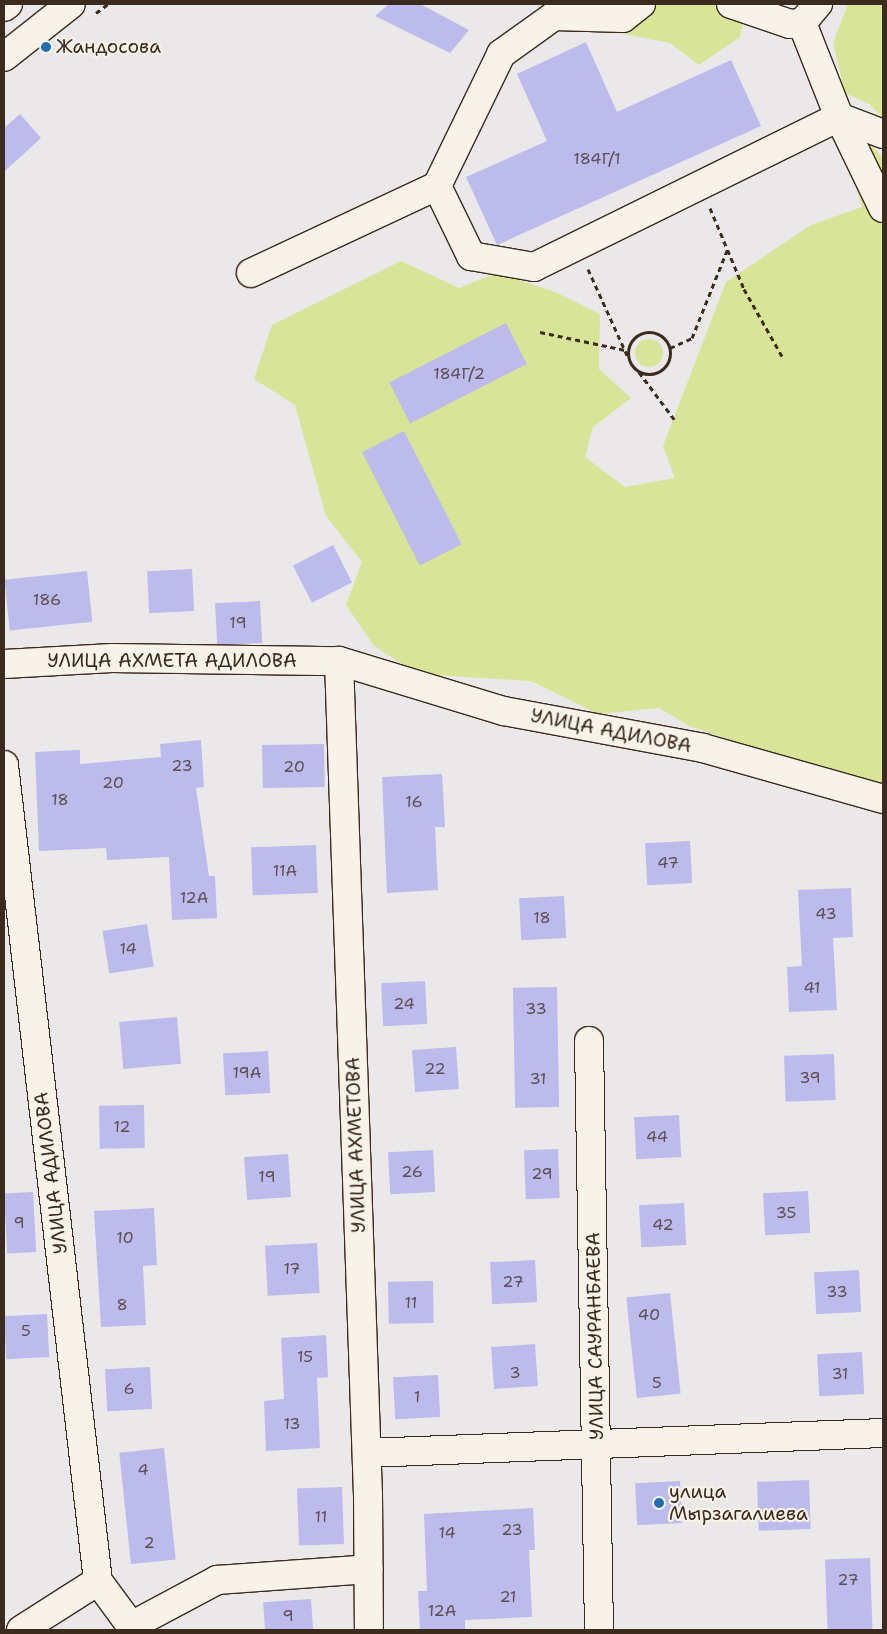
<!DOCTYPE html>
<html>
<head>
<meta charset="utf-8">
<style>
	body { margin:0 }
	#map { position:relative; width:887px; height:1634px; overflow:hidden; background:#ebe8e9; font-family:"Shantell Sans",sans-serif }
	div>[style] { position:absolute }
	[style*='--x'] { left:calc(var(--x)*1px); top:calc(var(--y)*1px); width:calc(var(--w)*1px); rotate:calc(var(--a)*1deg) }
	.green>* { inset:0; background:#d8e497 }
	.round { border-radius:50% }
	.building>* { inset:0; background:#bdbaec; transform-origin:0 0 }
	.path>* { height:3px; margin-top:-1.5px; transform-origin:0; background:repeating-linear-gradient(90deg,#3b2a1e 0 5px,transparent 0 9px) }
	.path>.ring { margin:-1.5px; padding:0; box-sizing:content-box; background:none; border:3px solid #3b2a1e; border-radius:50% }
	.roads { filter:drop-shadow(1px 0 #3b2a1e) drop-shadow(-1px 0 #3b2a1e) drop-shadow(0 1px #3b2a1e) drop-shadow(0 -1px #3b2a1e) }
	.minor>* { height:28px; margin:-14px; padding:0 14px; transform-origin:14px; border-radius:14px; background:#f7f3e8 }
	.major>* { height:28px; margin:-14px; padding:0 14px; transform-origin:14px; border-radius:14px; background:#f7f3e8 }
	.dots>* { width:14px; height:14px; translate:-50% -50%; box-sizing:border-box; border:2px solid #f7f3e8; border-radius:50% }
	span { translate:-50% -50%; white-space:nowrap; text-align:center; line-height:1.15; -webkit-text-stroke:4.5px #f7f3e8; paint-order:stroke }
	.number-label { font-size:16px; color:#5c4e52 }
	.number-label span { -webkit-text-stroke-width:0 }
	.poi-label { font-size:19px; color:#3b2a1e }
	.left { translate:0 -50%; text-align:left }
	.street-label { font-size:19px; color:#3b2a1e }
	.frame { position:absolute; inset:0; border:5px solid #3b2a1e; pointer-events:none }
</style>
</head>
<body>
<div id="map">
	<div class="green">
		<div style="clip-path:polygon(568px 4px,747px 4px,740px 37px,699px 65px,670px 43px,609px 31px)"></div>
		<div style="clip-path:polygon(848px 4px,883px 4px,883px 118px,869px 104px,845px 93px,833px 43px)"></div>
		<div style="clip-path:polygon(863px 136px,883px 158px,883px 791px,689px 726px,659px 708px,598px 714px,531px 681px,418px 674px,374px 646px,346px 605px,362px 562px,326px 516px,295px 405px,254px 379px,272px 325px,401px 261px,459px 288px,497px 273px,555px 292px,600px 314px,599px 369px,631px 398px,593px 427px,585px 457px,625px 487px,675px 478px,663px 446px,726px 282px,811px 225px,862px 207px,849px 163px)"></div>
		<div class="round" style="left:635px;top:339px;width:28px;height:28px"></div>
	</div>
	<div class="building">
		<div style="clip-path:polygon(389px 4px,420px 4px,469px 30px,450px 53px,375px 16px)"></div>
		<div style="clip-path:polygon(586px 42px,617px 112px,731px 60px,761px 126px,497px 245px,466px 177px,547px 141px,517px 74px)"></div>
		<div style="clip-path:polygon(20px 114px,41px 138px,4px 172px,4px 128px)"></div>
		<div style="left:506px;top:323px;width:46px;height:131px;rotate:63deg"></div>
		<div style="left:404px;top:431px;width:127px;height:47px;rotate:63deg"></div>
		<div style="left:333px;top:545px;width:42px;height:45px;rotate:63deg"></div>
		<div style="left:192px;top:569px;width:42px;height:45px;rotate:87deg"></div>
		<div style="left:87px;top:571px;width:51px;height:83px;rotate:84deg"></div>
		<div style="left:260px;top:601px;width:42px;height:45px;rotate:87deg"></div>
		<div style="clip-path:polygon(201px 740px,204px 787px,196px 788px,209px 876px,215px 876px,217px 918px,172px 920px,169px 857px,107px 860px,106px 848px,39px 851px,35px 752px,80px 750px,80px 764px,161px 757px,160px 744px)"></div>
		<div style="left:324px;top:744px;width:43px;height:62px;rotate:89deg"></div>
		<div style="clip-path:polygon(442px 774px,445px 827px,435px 827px,438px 890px,387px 893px,382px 777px)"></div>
		<div style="left:690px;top:841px;width:42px;height:45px;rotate:87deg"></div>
		<div style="left:316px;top:845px;width:48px;height:65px;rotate:88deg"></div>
		<div style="clip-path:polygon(851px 888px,853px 937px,833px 938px,837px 1010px,789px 1012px,787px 967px,802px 966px,798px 890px)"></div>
		<div style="left:564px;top:896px;width:42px;height:45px;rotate:87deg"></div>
		<div style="left:147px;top:924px;width:43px;height:45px;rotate:81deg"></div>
		<div style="left:425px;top:981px;width:43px;height:44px;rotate:87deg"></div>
		<div style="left:557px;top:987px;width:120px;height:44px;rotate:89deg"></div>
		<div style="left:177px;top:1017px;width:47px;height:58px;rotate:85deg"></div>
		<div style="left:456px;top:1047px;width:42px;height:44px;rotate:86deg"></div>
		<div style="left:268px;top:1051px;width:42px;height:45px;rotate:87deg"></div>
		<div style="left:834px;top:1054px;width:46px;height:50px;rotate:88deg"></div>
		<div style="left:144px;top:1105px;width:43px;height:45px;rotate:89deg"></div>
		<div style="left:679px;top:1115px;width:42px;height:45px;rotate:87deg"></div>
		<div style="left:558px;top:1149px;width:49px;height:34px;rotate:88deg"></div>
		<div style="left:433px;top:1150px;width:42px;height:45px;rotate:87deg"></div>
		<div style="left:288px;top:1154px;width:43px;height:44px;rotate:86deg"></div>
		<div style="left:808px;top:1191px;width:42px;height:45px;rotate:87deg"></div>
		<div style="left:33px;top:1192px;width:60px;height:29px;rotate:87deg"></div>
		<div style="left:684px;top:1203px;width:42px;height:45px;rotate:87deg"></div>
		<div style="clip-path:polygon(154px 1208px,157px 1265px,143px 1266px,146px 1325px,101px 1327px,94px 1211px)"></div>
		<div style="left:317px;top:1243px;width:50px;height:52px;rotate:87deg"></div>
		<div style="left:535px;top:1260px;width:42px;height:45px;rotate:87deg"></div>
		<div style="left:859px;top:1270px;width:42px;height:45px;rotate:87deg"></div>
		<div style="left:433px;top:1281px;width:42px;height:45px;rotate:89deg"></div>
		<div style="left:670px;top:1293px;width:101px;height:44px;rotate:84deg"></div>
		<div style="left:47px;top:1314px;width:43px;height:43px;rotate:87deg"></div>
		<div style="clip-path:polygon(326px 1335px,328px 1377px,317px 1378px,320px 1448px,266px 1451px,264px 1401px,284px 1399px,281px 1338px)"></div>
		<div style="left:535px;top:1344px;width:42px;height:44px;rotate:86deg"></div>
		<div style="left:862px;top:1352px;width:42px;height:45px;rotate:87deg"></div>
		<div style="left:150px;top:1367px;width:42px;height:45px;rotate:87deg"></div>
		<div style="left:438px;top:1375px;width:42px;height:45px;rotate:87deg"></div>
		<div style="left:164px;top:1448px;width:112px;height:45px;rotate:84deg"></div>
		<div style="left:809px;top:1480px;width:49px;height:52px;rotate:88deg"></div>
		<div style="left:680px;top:1481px;width:42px;height:45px;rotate:87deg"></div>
		<div style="left:342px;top:1487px;width:57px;height:45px;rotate:88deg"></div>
		<div style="clip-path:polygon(533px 1508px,535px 1550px,529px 1550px,532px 1617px,465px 1620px,465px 1630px,420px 1630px,418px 1591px,427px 1591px,424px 1514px)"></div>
		<div style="left:870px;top:1558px;width:72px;height:45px;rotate:88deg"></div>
		<div style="left:311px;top:1599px;width:31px;height:48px;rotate:86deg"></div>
	</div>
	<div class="path">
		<div style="--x:96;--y:13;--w:15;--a:-37"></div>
		<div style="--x:710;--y:208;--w:88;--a:67.2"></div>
		<div style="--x:744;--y:289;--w:79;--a:60.5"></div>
		<div style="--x:588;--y:269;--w:97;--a:65.6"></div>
		<div style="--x:540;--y:332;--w:87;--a:12"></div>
		<div class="ring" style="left:628px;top:332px;width:39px;height:39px"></div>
		<div style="--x:670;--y:348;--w:24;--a:-24"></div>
		<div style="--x:692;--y:338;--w:97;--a:-68.2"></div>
		<div style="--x:639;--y:372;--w:59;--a:53.3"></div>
	</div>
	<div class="roads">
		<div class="minor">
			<div style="--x:731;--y:4;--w:62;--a:18.7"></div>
			<div style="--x:790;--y:24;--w:12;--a:-5"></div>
			<div style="--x:802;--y:23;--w:25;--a:-50"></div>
			<div style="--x:802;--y:23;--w:101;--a:68.5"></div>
			<div style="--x:839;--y:117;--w:47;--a:21.1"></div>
			<div style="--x:437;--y:186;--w:78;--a:64.1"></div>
			<div style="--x:471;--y:256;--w:64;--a:9.9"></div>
			<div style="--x:534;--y:267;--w:340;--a:-26.2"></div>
			<div style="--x:839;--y:117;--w:101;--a:64.2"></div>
			<div style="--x:251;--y:273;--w:205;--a:-25.1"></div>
			<div style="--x:437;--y:186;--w:147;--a:-64.1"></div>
			<div style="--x:501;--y:54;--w:65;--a:-35.6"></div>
			<div style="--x:554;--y:16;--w:69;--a:1.7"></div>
			<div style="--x:623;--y:18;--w:23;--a:-38"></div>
			<div style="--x:339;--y:661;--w:834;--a:88.01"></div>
			<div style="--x:368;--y:1494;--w:136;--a:89.6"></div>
			<div style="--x:4;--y:664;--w:108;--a:-3.2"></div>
			<div style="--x:112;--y:658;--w:227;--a:0.8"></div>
			<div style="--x:339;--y:661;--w:172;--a:16.9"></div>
			<div style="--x:504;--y:711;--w:202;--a:10.5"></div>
			<div style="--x:703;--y:748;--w:187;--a:15.8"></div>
			<div style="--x:4;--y:765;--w:821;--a:83.43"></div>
			<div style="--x:98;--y:1581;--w:56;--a:53.7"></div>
			<div style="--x:131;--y:1626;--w:98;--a:-28.1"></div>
			<div style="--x:217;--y:1580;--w:152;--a:-4.1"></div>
			<div style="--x:589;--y:1041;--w:589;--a:89.03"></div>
			<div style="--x:367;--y:1453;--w:516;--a:-2.22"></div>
			<div style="--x:21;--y:1630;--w:91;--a:-32.5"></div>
		</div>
		<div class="major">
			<div style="--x:4;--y:7;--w:5;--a:-37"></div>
			<div style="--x:4;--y:57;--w:85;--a:-38.3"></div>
		</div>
	</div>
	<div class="dots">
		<div style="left:46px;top:47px;background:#1f6fb2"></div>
		<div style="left:659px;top:1503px;background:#1f6fb2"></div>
	</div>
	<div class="number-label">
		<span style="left:597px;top:159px">184Г/1</span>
		<span style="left:459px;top:374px">184Г/2</span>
		<span style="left:47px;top:600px">186</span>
		<span style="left:238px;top:623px">19</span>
		<span style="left:182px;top:766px">23</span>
		<span style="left:294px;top:767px">20</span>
		<span style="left:113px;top:783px">20</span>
		<span style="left:60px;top:800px">18</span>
		<span style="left:414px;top:802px">16</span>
		<span style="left:668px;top:863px">47</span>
		<span style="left:285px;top:871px">11А</span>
		<span style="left:194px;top:898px">12А</span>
		<span style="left:826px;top:914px">43</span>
		<span style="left:542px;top:918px">18</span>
		<span style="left:128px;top:949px">14</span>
		<span style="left:812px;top:988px">41</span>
		<span style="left:404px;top:1004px">24</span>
		<span style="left:536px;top:1009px">33</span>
		<span style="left:435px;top:1069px">22</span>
		<span style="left:247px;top:1073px">19А</span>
		<span style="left:810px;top:1078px">39</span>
		<span style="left:538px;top:1079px">31</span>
		<span style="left:122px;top:1127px">12</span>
		<span style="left:657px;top:1137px">44</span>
		<span style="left:412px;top:1172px">26</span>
		<span style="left:542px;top:1174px">29</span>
		<span style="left:267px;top:1177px">19</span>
		<span style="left:786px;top:1213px">35</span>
		<span style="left:19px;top:1223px">9</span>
		<span style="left:663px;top:1225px">42</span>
		<span style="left:125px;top:1238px">10</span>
		<span style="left:292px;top:1269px">17</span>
		<span style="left:513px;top:1282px">27</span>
		<span style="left:837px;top:1292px">33</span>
		<span style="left:411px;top:1303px">11</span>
		<span style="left:122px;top:1305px">8</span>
		<span style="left:649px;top:1315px">40</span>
		<span style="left:26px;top:1331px">5</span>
		<span style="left:305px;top:1357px">15</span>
		<span style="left:515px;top:1373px">3</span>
		<span style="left:840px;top:1374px">31</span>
		<span style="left:657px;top:1383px">5</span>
		<span style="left:129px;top:1389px">6</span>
		<span style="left:417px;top:1397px">1</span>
		<span style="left:292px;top:1424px">13</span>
		<span style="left:143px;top:1470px">4</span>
		<span style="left:321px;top:1517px">11</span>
		<span style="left:512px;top:1530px">23</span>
		<span style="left:447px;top:1533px">14</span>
		<span style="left:149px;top:1543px">2</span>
		<span style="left:848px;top:1580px">27</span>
		<span style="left:508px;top:1597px">21</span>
		<span style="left:442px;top:1611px">12А</span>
		<span style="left:288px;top:1616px">9</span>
	</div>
	<div class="poi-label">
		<span class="left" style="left:56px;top:47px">Жандосова</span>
		<span class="left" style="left:669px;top:1503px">улица<br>Мырзагалиева</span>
	</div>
	<div class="street-label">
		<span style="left:172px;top:661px">УЛИЦА АХМЕТА АДИЛОВА</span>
		<span style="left:611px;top:731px;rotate:11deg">УЛИЦА АДИЛОВА</span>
		<span style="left:356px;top:1145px;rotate:-92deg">УЛИЦА АХМЕТОВА</span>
		<span style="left:51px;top:1173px;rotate:-97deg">УЛИЦА АДИЛОВА</span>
		<span style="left:595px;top:1336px;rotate:-91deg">УЛИЦА САУРАНБАЕВА</span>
	</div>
	<div class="frame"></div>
</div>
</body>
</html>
